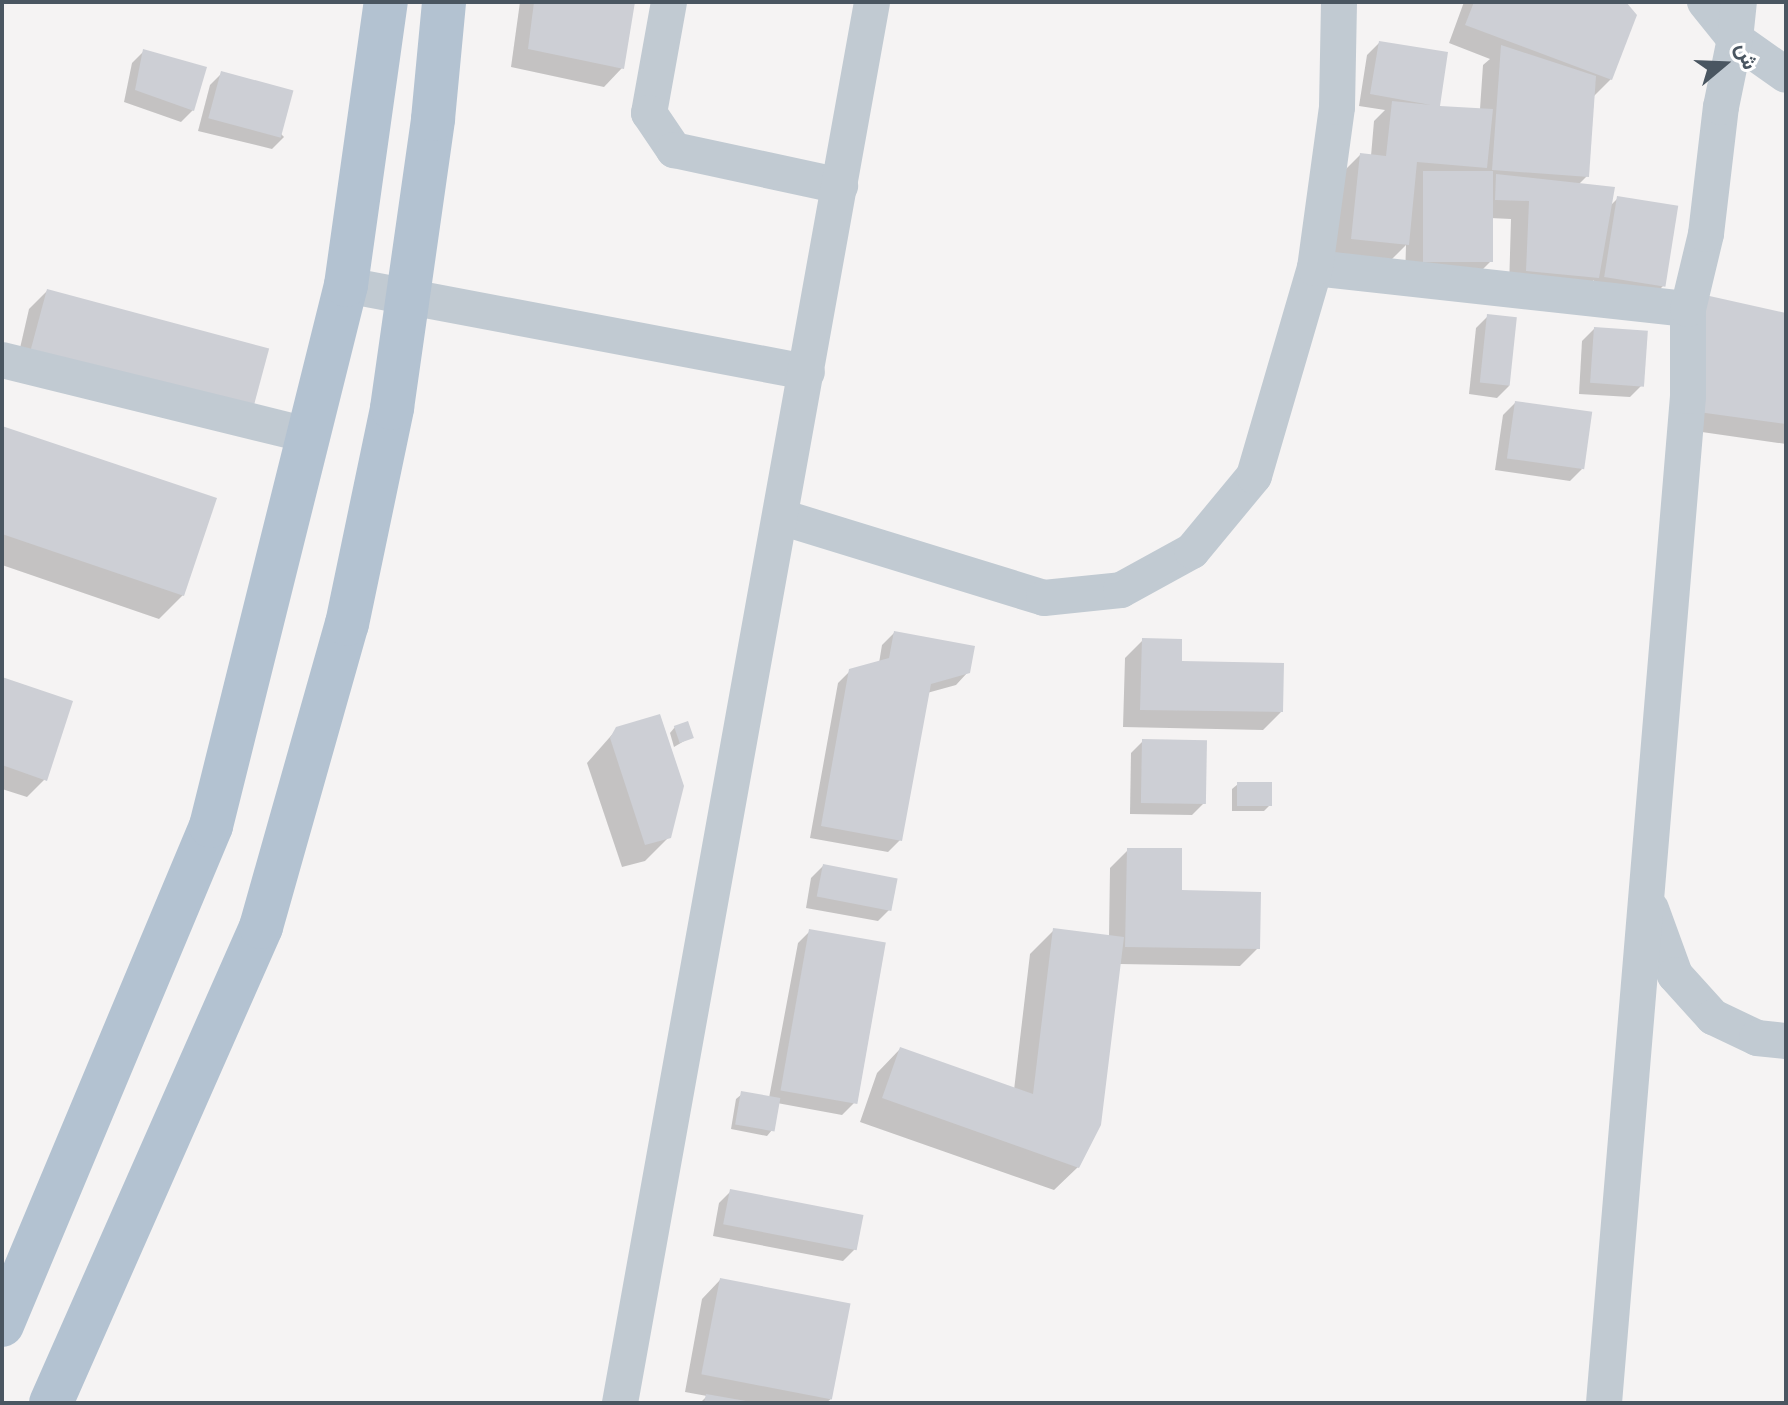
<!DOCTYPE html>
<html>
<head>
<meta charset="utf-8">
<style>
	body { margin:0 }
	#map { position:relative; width:1788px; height:1405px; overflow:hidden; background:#f5f3f3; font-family:"Source Sans 3",Vazirmatn,sans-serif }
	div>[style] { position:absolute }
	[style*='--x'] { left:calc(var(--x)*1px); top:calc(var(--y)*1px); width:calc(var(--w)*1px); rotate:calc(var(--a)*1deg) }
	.shadow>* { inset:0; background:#0003 }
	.building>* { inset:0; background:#cdcfd5; transform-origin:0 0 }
	.minor>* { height:36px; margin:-18px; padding:0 18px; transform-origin:18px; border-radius:18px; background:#c1cad2 }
	.major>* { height:44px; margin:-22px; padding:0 22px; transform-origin:22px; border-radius:22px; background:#b3c2d1 }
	span { translate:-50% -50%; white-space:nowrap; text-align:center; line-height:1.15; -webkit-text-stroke:8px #fff; paint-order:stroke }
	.frame { position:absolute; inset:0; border:4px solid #4a5661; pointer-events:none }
	.north { position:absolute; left:1684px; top:24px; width:80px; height:80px; -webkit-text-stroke:6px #fff; paint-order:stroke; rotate:71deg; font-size:22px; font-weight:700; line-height:32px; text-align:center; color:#4a5661 }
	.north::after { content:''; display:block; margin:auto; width:28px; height:36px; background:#4a5661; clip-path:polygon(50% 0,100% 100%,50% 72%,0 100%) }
</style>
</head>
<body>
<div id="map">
	<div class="shadow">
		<div style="clip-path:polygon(630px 2px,622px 68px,604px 87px,511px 67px,520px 2px)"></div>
		<div style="clip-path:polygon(1464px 2px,1623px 2px,1611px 79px,1592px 98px,1587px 176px,1578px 185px,1610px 206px,1618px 198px,1663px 286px,1651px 298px,1593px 289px,1594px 280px,1579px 296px,1509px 288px,1511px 219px,1490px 218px,1490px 262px,1472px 280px,1405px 279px,1406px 245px,1389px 262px,1334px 257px,1342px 173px,1360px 155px,1371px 156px,1374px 121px,1385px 110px,1359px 106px,1367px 55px,1379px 43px,1436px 107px,1480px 109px,1483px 65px,1490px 59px,1449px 43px)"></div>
		<div style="clip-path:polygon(144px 51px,193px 110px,181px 122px,124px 102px,132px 63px)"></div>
		<div style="clip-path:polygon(222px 73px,284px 137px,272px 149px,198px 131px,210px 85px)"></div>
		<div style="clip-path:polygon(47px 291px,267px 351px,15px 370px,29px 309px)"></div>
		<div style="clip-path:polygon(1786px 315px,1786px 444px,1674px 428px)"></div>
		<div style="clip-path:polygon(1488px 316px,1509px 386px,1497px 398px,1469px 394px,1476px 328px)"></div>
		<div style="clip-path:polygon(1594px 329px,1642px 385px,1630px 397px,1579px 394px,1582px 341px)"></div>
		<div style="clip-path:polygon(1515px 403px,1582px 469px,1570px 481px,1495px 470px,1503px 415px)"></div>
		<div style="clip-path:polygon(2px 428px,183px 595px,159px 619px,2px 565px)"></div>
		<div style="clip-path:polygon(894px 633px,968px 672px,956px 685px,927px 693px,900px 840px,888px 852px,810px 838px,838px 683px,850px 671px,879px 663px,882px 645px)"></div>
		<div style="clip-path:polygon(1143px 640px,1180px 663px,1281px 712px,1263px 730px,1123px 727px,1125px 658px)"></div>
		<div style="clip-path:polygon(2px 679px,45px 779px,27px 797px,2px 789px)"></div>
		<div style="clip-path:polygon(675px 727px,691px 737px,674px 747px,670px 733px)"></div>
		<div style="clip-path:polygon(617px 729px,669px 837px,645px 861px,622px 867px,587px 763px)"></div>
		<div style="clip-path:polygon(1143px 741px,1204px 803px,1192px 815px,1130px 814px,1131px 753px)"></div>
		<div style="clip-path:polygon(1238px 784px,1269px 806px,1264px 811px,1232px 811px,1232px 789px)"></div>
		<div style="clip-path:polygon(1128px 850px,1258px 948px,1240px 966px,1119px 964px,1078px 1167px,1054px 1190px,860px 1122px,877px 1073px,900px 1049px,1014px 1090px,1030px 954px,1054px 930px,1109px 937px,1110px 868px)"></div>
		<div style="clip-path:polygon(823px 866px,890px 909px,878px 921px,806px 908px,811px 878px)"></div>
		<div style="clip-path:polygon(810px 931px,854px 1103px,842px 1115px,777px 1103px,772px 1130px,767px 1136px,731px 1129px,736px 1099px,742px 1094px,769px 1098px,798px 943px)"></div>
		<div style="clip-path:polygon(731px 1191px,855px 1249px,843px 1261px,713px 1236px,719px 1203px)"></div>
		<div style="clip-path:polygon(720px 1280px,832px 1398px,826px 1403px,700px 1403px,707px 1396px,685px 1392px,702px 1299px)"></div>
	</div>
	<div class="building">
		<div style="clip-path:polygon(534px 2px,635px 2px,624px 69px,528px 49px)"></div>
		<div style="clip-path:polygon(1474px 2px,1626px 2px,1637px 15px,1612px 80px,1465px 25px)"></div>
		<div style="clip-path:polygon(1379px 41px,1448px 52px,1440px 106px,1493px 109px,1487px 168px,1417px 162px,1409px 245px,1351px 239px,1360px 153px,1386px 156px,1392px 101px,1431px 105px,1370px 94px)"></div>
		<div style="clip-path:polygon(1501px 45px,1596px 76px,1589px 177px,1492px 170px)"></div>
		<div style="clip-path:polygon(143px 49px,207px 67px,194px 111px,135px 90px)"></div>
		<div style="left:221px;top:71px;width:75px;height:49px;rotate:15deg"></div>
		<div style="left:1423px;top:171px;width:70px;height:91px"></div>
		<div style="clip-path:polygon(1496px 174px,1615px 187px,1599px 278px,1526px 271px,1529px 201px,1495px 200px)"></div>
		<div style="left:1617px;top:196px;width:62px;height:82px;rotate:9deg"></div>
		<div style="left:47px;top:289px;width:230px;height:65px;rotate:15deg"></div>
		<div style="clip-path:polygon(1705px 295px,1786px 313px,1786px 424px,1691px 411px)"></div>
		<div style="left:1487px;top:314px;width:30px;height:69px;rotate:6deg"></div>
		<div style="left:1594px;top:327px;width:54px;height:56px;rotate:4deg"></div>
		<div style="left:1515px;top:401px;width:78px;height:58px;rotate:8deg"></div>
		<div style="clip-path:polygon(2px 426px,217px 498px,184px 596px,2px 534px)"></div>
		<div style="clip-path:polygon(894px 631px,975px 646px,970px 673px,931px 684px,902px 841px,821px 826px,849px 669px,889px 658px)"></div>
		<div style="clip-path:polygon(1142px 638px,1182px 639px,1182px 661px,1284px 663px,1283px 712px,1140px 710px)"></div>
		<div style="clip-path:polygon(2px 677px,73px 701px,47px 781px,2px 765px)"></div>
		<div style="clip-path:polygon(660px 714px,684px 786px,671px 838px,645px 845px,610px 738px,616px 727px)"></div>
		<div style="left:688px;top:721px;width:18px;height:15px;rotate:71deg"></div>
		<div style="left:1142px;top:739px;width:65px;height:64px;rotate:1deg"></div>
		<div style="left:1237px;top:782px;width:35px;height:24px"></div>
		<div style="clip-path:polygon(1127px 848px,1182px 848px,1182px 890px,1261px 892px,1260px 949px,1125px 947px)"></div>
		<div style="left:823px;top:864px;width:76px;height:33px;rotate:11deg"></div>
		<div style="clip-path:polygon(1053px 928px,1124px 937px,1101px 1125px,1079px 1168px,882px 1098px,900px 1047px,1033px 1094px)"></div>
		<div style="left:809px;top:929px;width:78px;height:164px;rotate:10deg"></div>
		<div style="left:741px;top:1091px;width:40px;height:34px;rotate:10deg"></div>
		<div style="left:730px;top:1189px;width:136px;height:36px;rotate:11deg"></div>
		<div style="left:720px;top:1278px;width:133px;height:98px;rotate:11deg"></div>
		<div style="clip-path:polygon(706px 1394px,746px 1401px,746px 1403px,704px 1403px)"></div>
	</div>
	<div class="minor">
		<div style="--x:669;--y:2;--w:113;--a:100.2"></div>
		<div style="--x:649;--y:113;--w:45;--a:56"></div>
		<div style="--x:674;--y:150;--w:170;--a:12.2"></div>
		<div style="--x:1705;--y:2;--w:48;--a:51"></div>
		<div style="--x:1735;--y:39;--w:62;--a:35.2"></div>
		<div style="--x:1315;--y:268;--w:375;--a:6.3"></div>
		<div style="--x:346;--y:285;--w:469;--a:10.7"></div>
		<div style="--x:2;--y:360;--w:315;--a:13.8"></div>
		<div style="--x:781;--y:517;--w:275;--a:17.1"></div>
		<div style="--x:1044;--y:598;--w:77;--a:-5.9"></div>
		<div style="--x:1121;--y:590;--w:81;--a:-28.8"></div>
		<div style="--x:1192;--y:551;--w:97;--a:-50.4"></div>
		<div style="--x:1254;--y:476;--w:217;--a:-73.7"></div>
		<div style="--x:1315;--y:268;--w:162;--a:-82.2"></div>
		<div style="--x:1337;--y:107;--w:105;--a:-88.9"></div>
		<div style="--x:1651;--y:909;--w:70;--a:70"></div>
		<div style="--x:1675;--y:975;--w:57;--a:47.9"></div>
		<div style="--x:1713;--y:1017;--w:49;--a:25.5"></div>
		<div style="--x:1757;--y:1038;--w:29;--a:6"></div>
		<div style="--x:620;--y:1403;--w:1423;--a:-79.8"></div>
		<div style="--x:1604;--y:1403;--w:1010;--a:-85.23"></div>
		<div style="--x:1688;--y:396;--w:87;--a:-90"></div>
		<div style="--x:1688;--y:309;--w:77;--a:-76.5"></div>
		<div style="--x:1706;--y:234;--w:128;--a:-83.3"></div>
		<div style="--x:1721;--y:107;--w:69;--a:-78.4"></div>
		<div style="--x:1735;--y:39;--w:37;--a:-84"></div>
	</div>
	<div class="major">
		<div style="--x:2;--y:1325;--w:541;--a:-67.27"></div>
		<div style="--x:211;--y:826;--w:558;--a:-75.99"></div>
		<div style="--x:346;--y:285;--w:286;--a:-82"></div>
		<div style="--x:51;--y:1403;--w:520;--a:-66.19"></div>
		<div style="--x:261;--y:927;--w:315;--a:-74.2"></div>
		<div style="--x:347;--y:624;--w:221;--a:-78.2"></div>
		<div style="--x:392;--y:408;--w:292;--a:-81.9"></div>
		<div style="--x:433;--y:119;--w:118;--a:-84.6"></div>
	</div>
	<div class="frame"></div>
	<div class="north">ش</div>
</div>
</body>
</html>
